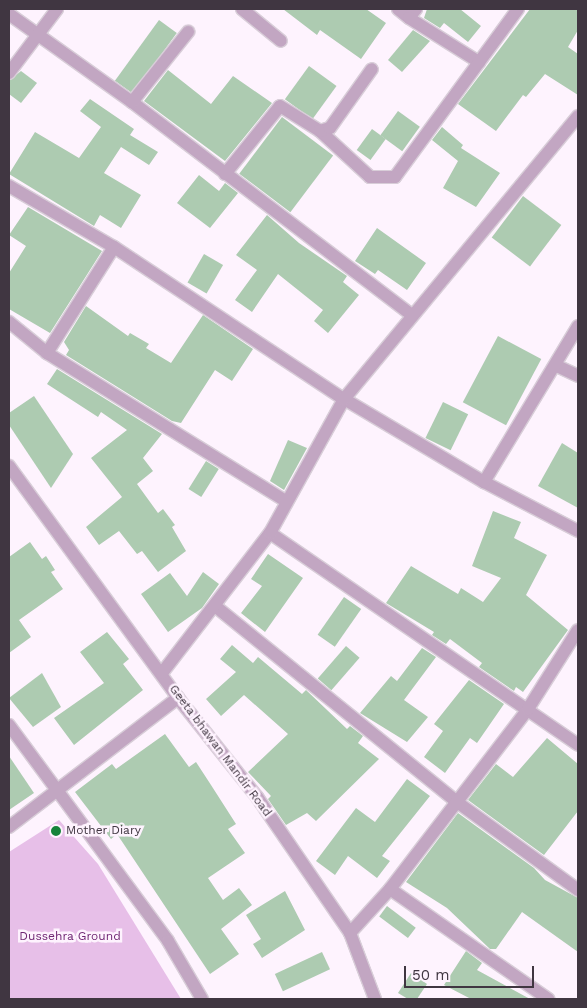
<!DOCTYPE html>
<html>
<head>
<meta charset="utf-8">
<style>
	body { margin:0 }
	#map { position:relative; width:587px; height:1008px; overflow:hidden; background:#fef3fe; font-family:"Work Sans",sans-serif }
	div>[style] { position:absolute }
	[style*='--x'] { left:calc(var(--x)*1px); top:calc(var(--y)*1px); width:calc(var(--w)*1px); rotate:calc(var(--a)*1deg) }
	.green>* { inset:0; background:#e7bfe8 }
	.building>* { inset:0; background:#adcbb1; transform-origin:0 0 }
	.roads { filter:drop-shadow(1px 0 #d8cdd8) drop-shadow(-1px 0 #d8cdd8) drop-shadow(0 1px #d8cdd8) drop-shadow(0 -1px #d8cdd8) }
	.street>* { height:12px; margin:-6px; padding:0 6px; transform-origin:6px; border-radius:6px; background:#c2a6c2 }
	.dots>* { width:14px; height:14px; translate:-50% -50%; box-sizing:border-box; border:2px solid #fef3fe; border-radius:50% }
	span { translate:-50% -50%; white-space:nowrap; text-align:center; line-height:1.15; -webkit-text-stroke:5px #fef3fe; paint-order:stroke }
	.street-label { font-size:12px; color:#403641 }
	.poi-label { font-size:12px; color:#403641 }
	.left { translate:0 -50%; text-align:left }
	.park-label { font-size:12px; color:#6f2673 }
	.frame { position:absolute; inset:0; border:10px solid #403641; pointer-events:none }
	.scale { position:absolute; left:404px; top:966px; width:130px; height:22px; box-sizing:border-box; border:2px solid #403641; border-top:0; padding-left:6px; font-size:15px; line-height:18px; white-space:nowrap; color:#403641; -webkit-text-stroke:4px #fef3fe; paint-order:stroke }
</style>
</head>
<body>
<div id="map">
	<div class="green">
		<div style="clip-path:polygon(59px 820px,98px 864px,181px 999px,9px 999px,9px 852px)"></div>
	</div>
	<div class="building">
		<div style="clip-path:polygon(283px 9px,366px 9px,386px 23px,361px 59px,320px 30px,317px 35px)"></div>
		<div style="clip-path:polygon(427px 9px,460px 9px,481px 26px,468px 42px,444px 23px,440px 28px,424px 18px)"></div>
		<div style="clip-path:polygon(530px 9px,578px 9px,578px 30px,568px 47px,578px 54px,578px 95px,545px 74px,526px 97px,523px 95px,496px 131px,458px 104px)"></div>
		<div style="left:159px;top:20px;width:22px;height:75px;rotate:36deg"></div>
		<div style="clip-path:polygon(413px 30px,430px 41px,402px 72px,388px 60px)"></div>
		<div style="left:309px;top:66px;width:34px;height:41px;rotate:36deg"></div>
		<div style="clip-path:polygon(168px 70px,211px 104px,233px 76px,272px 103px,225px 161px,144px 101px)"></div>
		<div style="clip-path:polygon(21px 71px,37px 83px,21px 103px,9px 94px,9px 81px)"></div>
		<div style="clip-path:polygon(90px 99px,134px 129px,130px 135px,158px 152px,149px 165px,121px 147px,104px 173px,141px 195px,121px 228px,100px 215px,94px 226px,9px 174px,35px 132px,79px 158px,101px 127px,80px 111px)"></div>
		<div style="left:398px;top:111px;width:27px;height:30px;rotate:36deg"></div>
		<div style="left:282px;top:117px;width:64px;height:71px;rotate:37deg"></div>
		<div style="clip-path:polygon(442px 127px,463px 145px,461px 148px,500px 173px,476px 207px,443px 188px,458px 161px,432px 140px)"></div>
		<div style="left:372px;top:129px;width:17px;height:26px;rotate:36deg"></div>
		<div style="clip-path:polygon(199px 175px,219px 191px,225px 183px,238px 193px,210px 228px,177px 203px)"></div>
		<div style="left:523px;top:196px;width:48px;height:52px;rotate:37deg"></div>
		<div style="clip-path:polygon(28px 207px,102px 251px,50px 333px,9px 309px,9px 273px,26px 246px,9px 235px)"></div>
		<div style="clip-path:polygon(267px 215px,299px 243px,347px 276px,343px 282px,359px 295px,328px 333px,314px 321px,323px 310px,278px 274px,252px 312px,235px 300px,257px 270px,236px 255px)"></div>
		<div style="clip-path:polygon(377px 228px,426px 263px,407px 290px,378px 270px,375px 274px,355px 261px)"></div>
		<div style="left:204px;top:254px;width:22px;height:33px;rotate:30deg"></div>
		<div style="clip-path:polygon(86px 306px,128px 336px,130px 333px,149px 344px,146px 348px,171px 363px,203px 315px,253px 349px,232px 381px,215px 370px,181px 423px,172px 421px,66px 355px,69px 350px,64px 342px)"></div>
		<div style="left:498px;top:336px;width:49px;height:75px;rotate:28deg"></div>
		<div style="clip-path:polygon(57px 369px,162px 434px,143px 458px,153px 471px,137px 484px,158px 513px,163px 509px,175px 525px,172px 527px,186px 551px,158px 572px,142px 551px,137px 554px,119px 531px,99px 545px,86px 527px,122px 497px,91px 458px,127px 430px,101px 412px,98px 417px,47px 384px)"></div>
		<div style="clip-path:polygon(34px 396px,73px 454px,51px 488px,9px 425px,9px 413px)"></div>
		<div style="left:443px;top:402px;width:28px;height:40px;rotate:26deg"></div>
		<div style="clip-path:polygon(288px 440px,307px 448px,284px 490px,270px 481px)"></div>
		<div style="clip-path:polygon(562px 443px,578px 453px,578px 508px,538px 486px)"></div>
		<div style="left:206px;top:461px;width:15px;height:33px;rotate:32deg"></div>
		<div style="clip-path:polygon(493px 511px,521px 522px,514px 538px,547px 555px,526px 595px,568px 630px,523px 692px,516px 687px,514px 691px,479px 667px,482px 663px,450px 639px,446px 644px,432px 635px,434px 632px,386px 603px,411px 566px,458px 594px,461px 588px,483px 602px,501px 578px,472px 566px)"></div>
		<div style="clip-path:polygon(30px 542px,42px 559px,46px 556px,55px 570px,51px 572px,63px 589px,19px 620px,31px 637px,9px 653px,9px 557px)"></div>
		<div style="clip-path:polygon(268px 554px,303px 578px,265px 632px,241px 613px,262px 586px,251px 579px)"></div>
		<div style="clip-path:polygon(203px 572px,219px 584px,202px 608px,168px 632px,141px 594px,170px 573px,187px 596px)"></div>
		<div style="left:344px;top:597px;width:21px;height:46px;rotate:35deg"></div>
		<div style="clip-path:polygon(107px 632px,129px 659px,123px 664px,143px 690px,74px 745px,54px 718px,104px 683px,80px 652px)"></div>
		<div style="clip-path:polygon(232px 645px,253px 663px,258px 657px,302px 694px,306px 690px,347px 729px,350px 726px,363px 736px,358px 743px,379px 759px,316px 821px,307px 813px,286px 825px,268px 799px,271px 796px,248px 772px,288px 734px,244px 695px,221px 716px,206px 699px,236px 672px,220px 659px)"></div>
		<div style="left:346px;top:646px;width:18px;height:43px;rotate:41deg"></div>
		<div style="clip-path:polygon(422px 648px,436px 657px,404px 700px,428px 717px,407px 742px,360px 713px,391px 676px,397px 681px)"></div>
		<div style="clip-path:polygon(42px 673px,61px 707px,33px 727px,9px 698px)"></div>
		<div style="clip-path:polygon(469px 680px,504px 704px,477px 743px,470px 738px,445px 773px,424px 757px,443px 731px,434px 724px)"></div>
		<div style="clip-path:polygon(165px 734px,189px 767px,196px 762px,211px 785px,236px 824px,228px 829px,245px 853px,208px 878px,223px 900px,239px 888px,252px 905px,221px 929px,239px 954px,210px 974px,117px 834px,111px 839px,75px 792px,112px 764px,116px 769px)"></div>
		<div style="clip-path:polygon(547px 738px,578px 764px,578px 811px,544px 855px,468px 800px,496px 764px,513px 777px)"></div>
		<div style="clip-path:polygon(9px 756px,34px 793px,9px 810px)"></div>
		<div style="clip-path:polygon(407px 779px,430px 796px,382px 856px,390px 861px,377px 878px,348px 856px,335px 875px,316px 861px,356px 808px,375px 822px)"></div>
		<div style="clip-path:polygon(458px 813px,534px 868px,545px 880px,578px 898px,578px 952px,522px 912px,496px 949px,490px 949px,447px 908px,406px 882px)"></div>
		<div style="clip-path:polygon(285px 891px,305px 930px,262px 958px,253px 944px,261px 939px,246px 915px)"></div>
		<div style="left:387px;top:906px;width:36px;height:13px;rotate:37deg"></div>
		<div style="clip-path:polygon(466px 951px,482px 963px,477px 970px,530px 999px,471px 999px,444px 985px)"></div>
		<div style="left:322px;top:952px;width:19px;height:52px;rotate:65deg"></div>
		<div style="clip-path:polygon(411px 973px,427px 984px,417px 999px,408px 999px,398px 993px)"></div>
	</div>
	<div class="roads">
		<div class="street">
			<div style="--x:242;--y:9;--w:50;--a:39.4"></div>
			<div style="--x:398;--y:9;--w:14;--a:39"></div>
			<div style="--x:416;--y:9;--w:11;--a:128"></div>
			<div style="--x:409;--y:18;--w:83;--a:32.2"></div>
			<div style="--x:9;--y:14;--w:151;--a:35.6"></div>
			<div style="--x:132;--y:102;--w:352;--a:37.3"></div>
			<div style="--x:9;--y:73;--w:80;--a:-53.1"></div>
			<div style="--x:132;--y:102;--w:90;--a:-51.3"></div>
			<div style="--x:320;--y:131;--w:68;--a:42.6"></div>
			<div style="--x:370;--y:177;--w:25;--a:0"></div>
			<div style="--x:395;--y:177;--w:208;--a:-53.8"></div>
			<div style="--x:225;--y:174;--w:87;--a:-51"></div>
			<div style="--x:280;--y:106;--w:47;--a:32"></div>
			<div style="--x:320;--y:131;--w:10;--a:-17"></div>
			<div style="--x:330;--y:128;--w:72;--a:-54.6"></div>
			<div style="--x:9;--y:186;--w:121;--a:30.2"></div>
			<div style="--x:114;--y:247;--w:276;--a:33.5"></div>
			<div style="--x:344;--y:399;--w:163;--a:30.7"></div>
			<div style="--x:484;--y:482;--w:106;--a:27.5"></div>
			<div style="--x:9;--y:322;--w:49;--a:39.2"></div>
			<div style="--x:47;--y:353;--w:281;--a:31.8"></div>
			<div style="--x:47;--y:353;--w:125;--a:-57.7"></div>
			<div style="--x:557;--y:366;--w:23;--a:25"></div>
			<div style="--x:9;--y:466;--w:287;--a:53.9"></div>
			<div style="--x:178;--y:698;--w:127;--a:51.4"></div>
			<div style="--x:257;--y:797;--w:165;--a:55.6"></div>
			<div style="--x:350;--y:933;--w:71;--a:69.3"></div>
			<div style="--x:484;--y:482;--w:182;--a:-58.9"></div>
			<div style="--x:270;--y:533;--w:374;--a:34.5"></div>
			<div style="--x:215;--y:606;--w:311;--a:39"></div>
			<div style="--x:457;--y:802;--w:150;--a:36"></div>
			<div style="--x:162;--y:673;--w:177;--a:-52.4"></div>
			<div style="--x:270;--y:533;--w:153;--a:-61.1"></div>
			<div style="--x:344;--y:399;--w:367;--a:-50.4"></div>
			<div style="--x:9;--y:725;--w:268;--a:53.6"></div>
			<div style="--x:168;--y:941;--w:67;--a:59.6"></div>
			<div style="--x:9;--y:827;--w:213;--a:-37.4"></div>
			<div style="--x:390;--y:889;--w:193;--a:34.8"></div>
			<div style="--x:350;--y:933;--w:59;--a:-47.7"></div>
			<div style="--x:390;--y:889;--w:227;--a:-52.5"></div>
			<div style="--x:528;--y:709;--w:93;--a:-57.7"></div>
		</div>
	</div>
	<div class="dots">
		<div style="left:56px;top:831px;background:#16833a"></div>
	</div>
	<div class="street-label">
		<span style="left:220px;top:751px;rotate:53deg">Geeta bhawan Mandir Road</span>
	</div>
	<div class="poi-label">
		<span class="left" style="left:66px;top:831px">Mother Diary</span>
	</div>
	<div class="park-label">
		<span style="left:70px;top:937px">Dussehra Ground</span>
	</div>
	<div class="frame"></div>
	<div class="scale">50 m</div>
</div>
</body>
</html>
